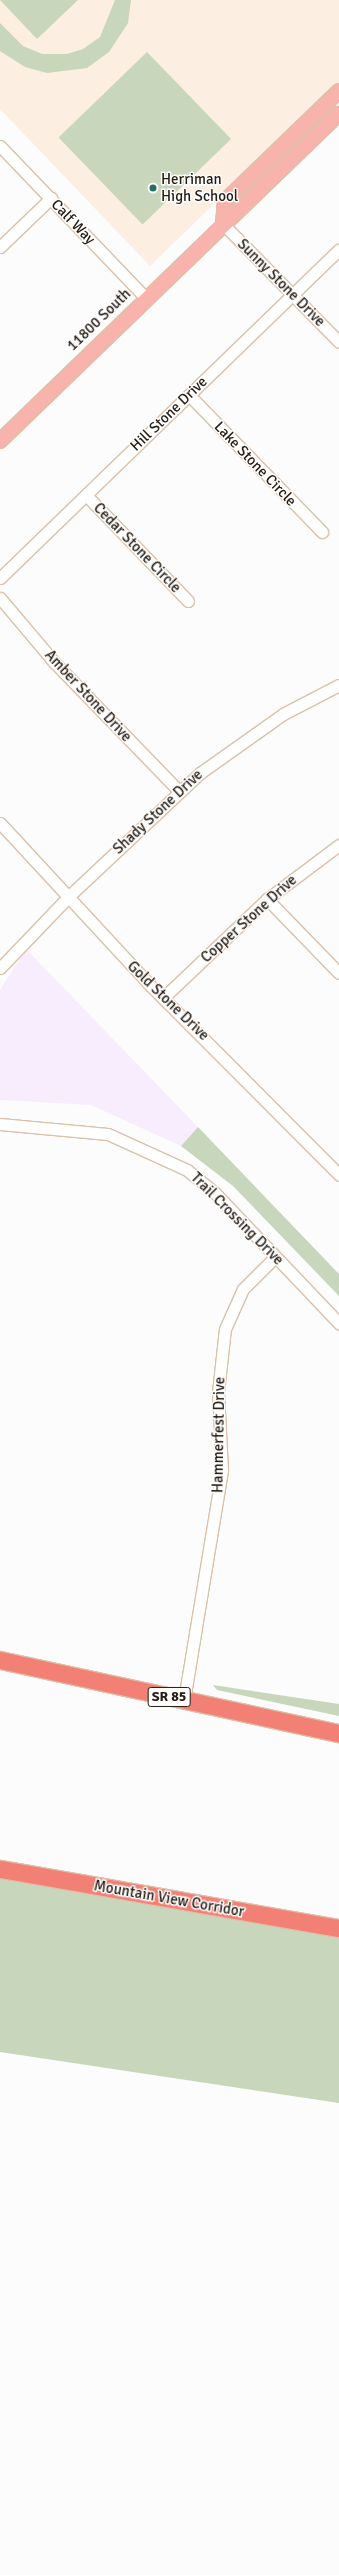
<!DOCTYPE html>
<html>
<head>
<meta charset="utf-8">
<style>
	body { margin:0 }
	#map { position:relative; width:339px; height:2575px; overflow:hidden; background:#fbfcfb; font-family:Signika,sans-serif }
	div>[style] { position:absolute }
	[style*='--x'] { left:calc(var(--x)*1px); top:calc(var(--y)*1px); width:calc(var(--w)*1px); rotate:calc(var(--a)*1deg) }
	.commercial>* { inset:0; background:#f8edfd }
	.built>* { inset:0; background:#fceee1 }
	.green>* { inset:0; background:#c8d7bb; transform-origin:0 0 }
	.roads { filter:drop-shadow(1px 0 #ddc0a8) drop-shadow(-1px 0 #ddc0a8) drop-shadow(0 1px #ddc0a8) drop-shadow(0 -1px #ddc0a8) }
	.minor>* { height:11px; margin:-5.5px; padding:0 5.5px; transform-origin:5.5px; border-radius:5.5px; background:#fff }
	.major>* { height:14px; margin:-7px; padding:0 7px; transform-origin:7px; border-radius:7px; background:#f8b3ac }
	.highway>* { height:17px; margin:-8.5px; padding:0 8.5px; transform-origin:8.5px; border-radius:8.5px; background:#f38075 }
	.dots>* { width:11px; height:11px; translate:-50% -50%; box-sizing:border-box; border:2px solid #fff; border-radius:50% }
	span { translate:-50% -50%; white-space:nowrap; text-align:center; line-height:1.15; -webkit-text-stroke:3px #fff; paint-order:stroke }
	.shield-label span { padding:1px 3px; background:#fff; border:1px solid; border-radius:3px; -webkit-text-stroke-width:0 }
	.shield-label { font-size:14px; color:#261c13; font-weight:700 }
	.poi-label { font-size:15px; color:#261c13 }
	.left { translate:0 -50%; text-align:left }
	.street-label { font-size:15px; color:#261c13 }
</style>
</head>
<body>
<div id="map">
	<div class="commercial">
		<div style="clip-path:polygon(26px 949px,198px 1127px,181px 1146px,91px 1105px,0 1100px,0 990px)"></div>
	</div>
	<div class="built">
		<div style="clip-path:polygon(0 0,339px 0,339px 83px,150px 266px,0 109px)"></div>
	</div>
	<div class="green">
		<div style="clip-path:polygon(0 0,78px 0,37px 39px)"></div>
		<div style="clip-path:polygon(115px 0,131px 0,128px 23px,109px 52px,87px 68px,47px 73px,25px 67px,0 51px,0 23px,23px 46px,42px 54px,67px 54px,83px 49px,100px 37px)"></div>
		<div style="left:147px;top:52px;width:121px;height:123px;rotate:46deg"></div>
		<div style="clip-path:polygon(198px 1127px,339px 1274px,339px 1296px,233px 1186px,181px 1146px)"></div>
		<div style="clip-path:polygon(213px 1685px,339px 1704px,339px 1716px,217px 1690px)"></div>
		<div style="clip-path:polygon(0 1877px,339px 1933px,339px 2103px,0 2052px)"></div>
	</div>
	<div class="roads">
		<div class="minor">
			<div style="--x:0;--y:146;--w:211;--a:46.2"></div>
			<div style="--x:223;--y:224;--w:165;--a:45.5"></div>
			<div style="--x:0;--y:247;--w:71;--a:-43.9"></div>
			<div style="--x:189;--y:395;--w:191;--a:45.8"></div>
			<div style="--x:86;--y:495;--w:147;--a:46.1"></div>
			<div style="--x:0;--y:578;--w:472;--a:-44.1"></div>
			<div style="--x:0;--y:598;--w:84;--a:49.8"></div>
			<div style="--x:54;--y:662;--w:180;--a:45.9"></div>
			<div style="--x:0;--y:823;--w:218;--a:47.2"></div>
			<div style="--x:148;--y:983;--w:271;--a:45.1"></div>
			<div style="--x:267;--y:899;--w:103;--a:45.8"></div>
			<div style="--x:0;--y:968;--w:100;--a:-46.2"></div>
			<div style="--x:69;--y:896;--w:180;--a:-43.2"></div>
			<div style="--x:200;--y:773;--w:102;--a:-35.4"></div>
			<div style="--x:283;--y:714;--w:63;--a:-27.4"></div>
			<div style="--x:163;--y:998;--w:144;--a:-43.6"></div>
			<div style="--x:267;--y:899;--w:90;--a:-36.9"></div>
			<div style="--x:0;--y:1124;--w:108;--a:5.3"></div>
			<div style="--x:108;--y:1134;--w:87;--a:24.5"></div>
			<div style="--x:187;--y:1170;--w:36;--a:39"></div>
			<div style="--x:215;--y:1193;--w:180;--a:46.4"></div>
			<div style="--x:184;--y:1700;--w:233;--a:-80.6"></div>
			<div style="--x:222;--y:1470;--w:78;--a:-92.9"></div>
			<div style="--x:218;--y:1392;--w:63;--a:-83.7"></div>
			<div style="--x:225;--y:1329;--w:44;--a:-65.8"></div>
			<div style="--x:243;--y:1289;--w:45;--a:-45"></div>
		</div>
		<div class="major">
			<div style="--x:223;--y:224;--w:23;--a:-85"></div>
			<div style="--x:225;--y:201;--w:158;--a:-44"></div>
			<div style="--x:0;--y:441;--w:471;--a:-44"></div>
		</div>
		<div class="highway">
			<div style="--x:0;--y:1660;--w:347;--a:12.2"></div>
			<div style="--x:0;--y:1869;--w:344;--a:9.9"></div>
		</div>
	</div>
	<div class="dots">
		<div style="left:153px;top:188px;background:#266c61"></div>
	</div>
	<div class="shield-label">
		<span style="left:169px;top:1697px">SR 85</span>
	</div>
	<div class="poi-label">
		<span class="left" style="left:161px;top:188px">Herriman<br>High School</span>
	</div>
	<div class="street-label">
		<span style="left:73px;top:222px;rotate:46deg">Calf Way</span>
		<span style="left:281px;top:283px;rotate:45deg">Sunny Stone Drive</span>
		<span style="left:99px;top:320px;rotate:-44deg">11800 South</span>
		<span style="left:169px;top:414px;rotate:-44deg">Hill Stone Drive</span>
		<span style="left:255px;top:464px;rotate:46deg">Lake Stone Circle</span>
		<span style="left:137px;top:548px;rotate:46deg">Cedar Stone Circle</span>
		<span style="left:88px;top:696px;rotate:47deg">Amber Stone Drive</span>
		<span style="left:158px;top:812px;rotate:-43deg">Shady Stone Drive</span>
		<span style="left:249px;top:919px;rotate:-42deg">Copper Stone Drive</span>
		<span style="left:168px;top:1001px;rotate:44deg">Gold Stone Drive</span>
		<span style="left:237px;top:1219px;rotate:45deg">Trail Crossing Drive</span>
		<span style="left:219px;top:1435px;rotate:-89deg">Hammerfest Drive</span>
		<span style="left:169px;top:1899px;rotate:10deg">Mountain View Corridor</span>
	</div>
</div>
</body>
</html>
